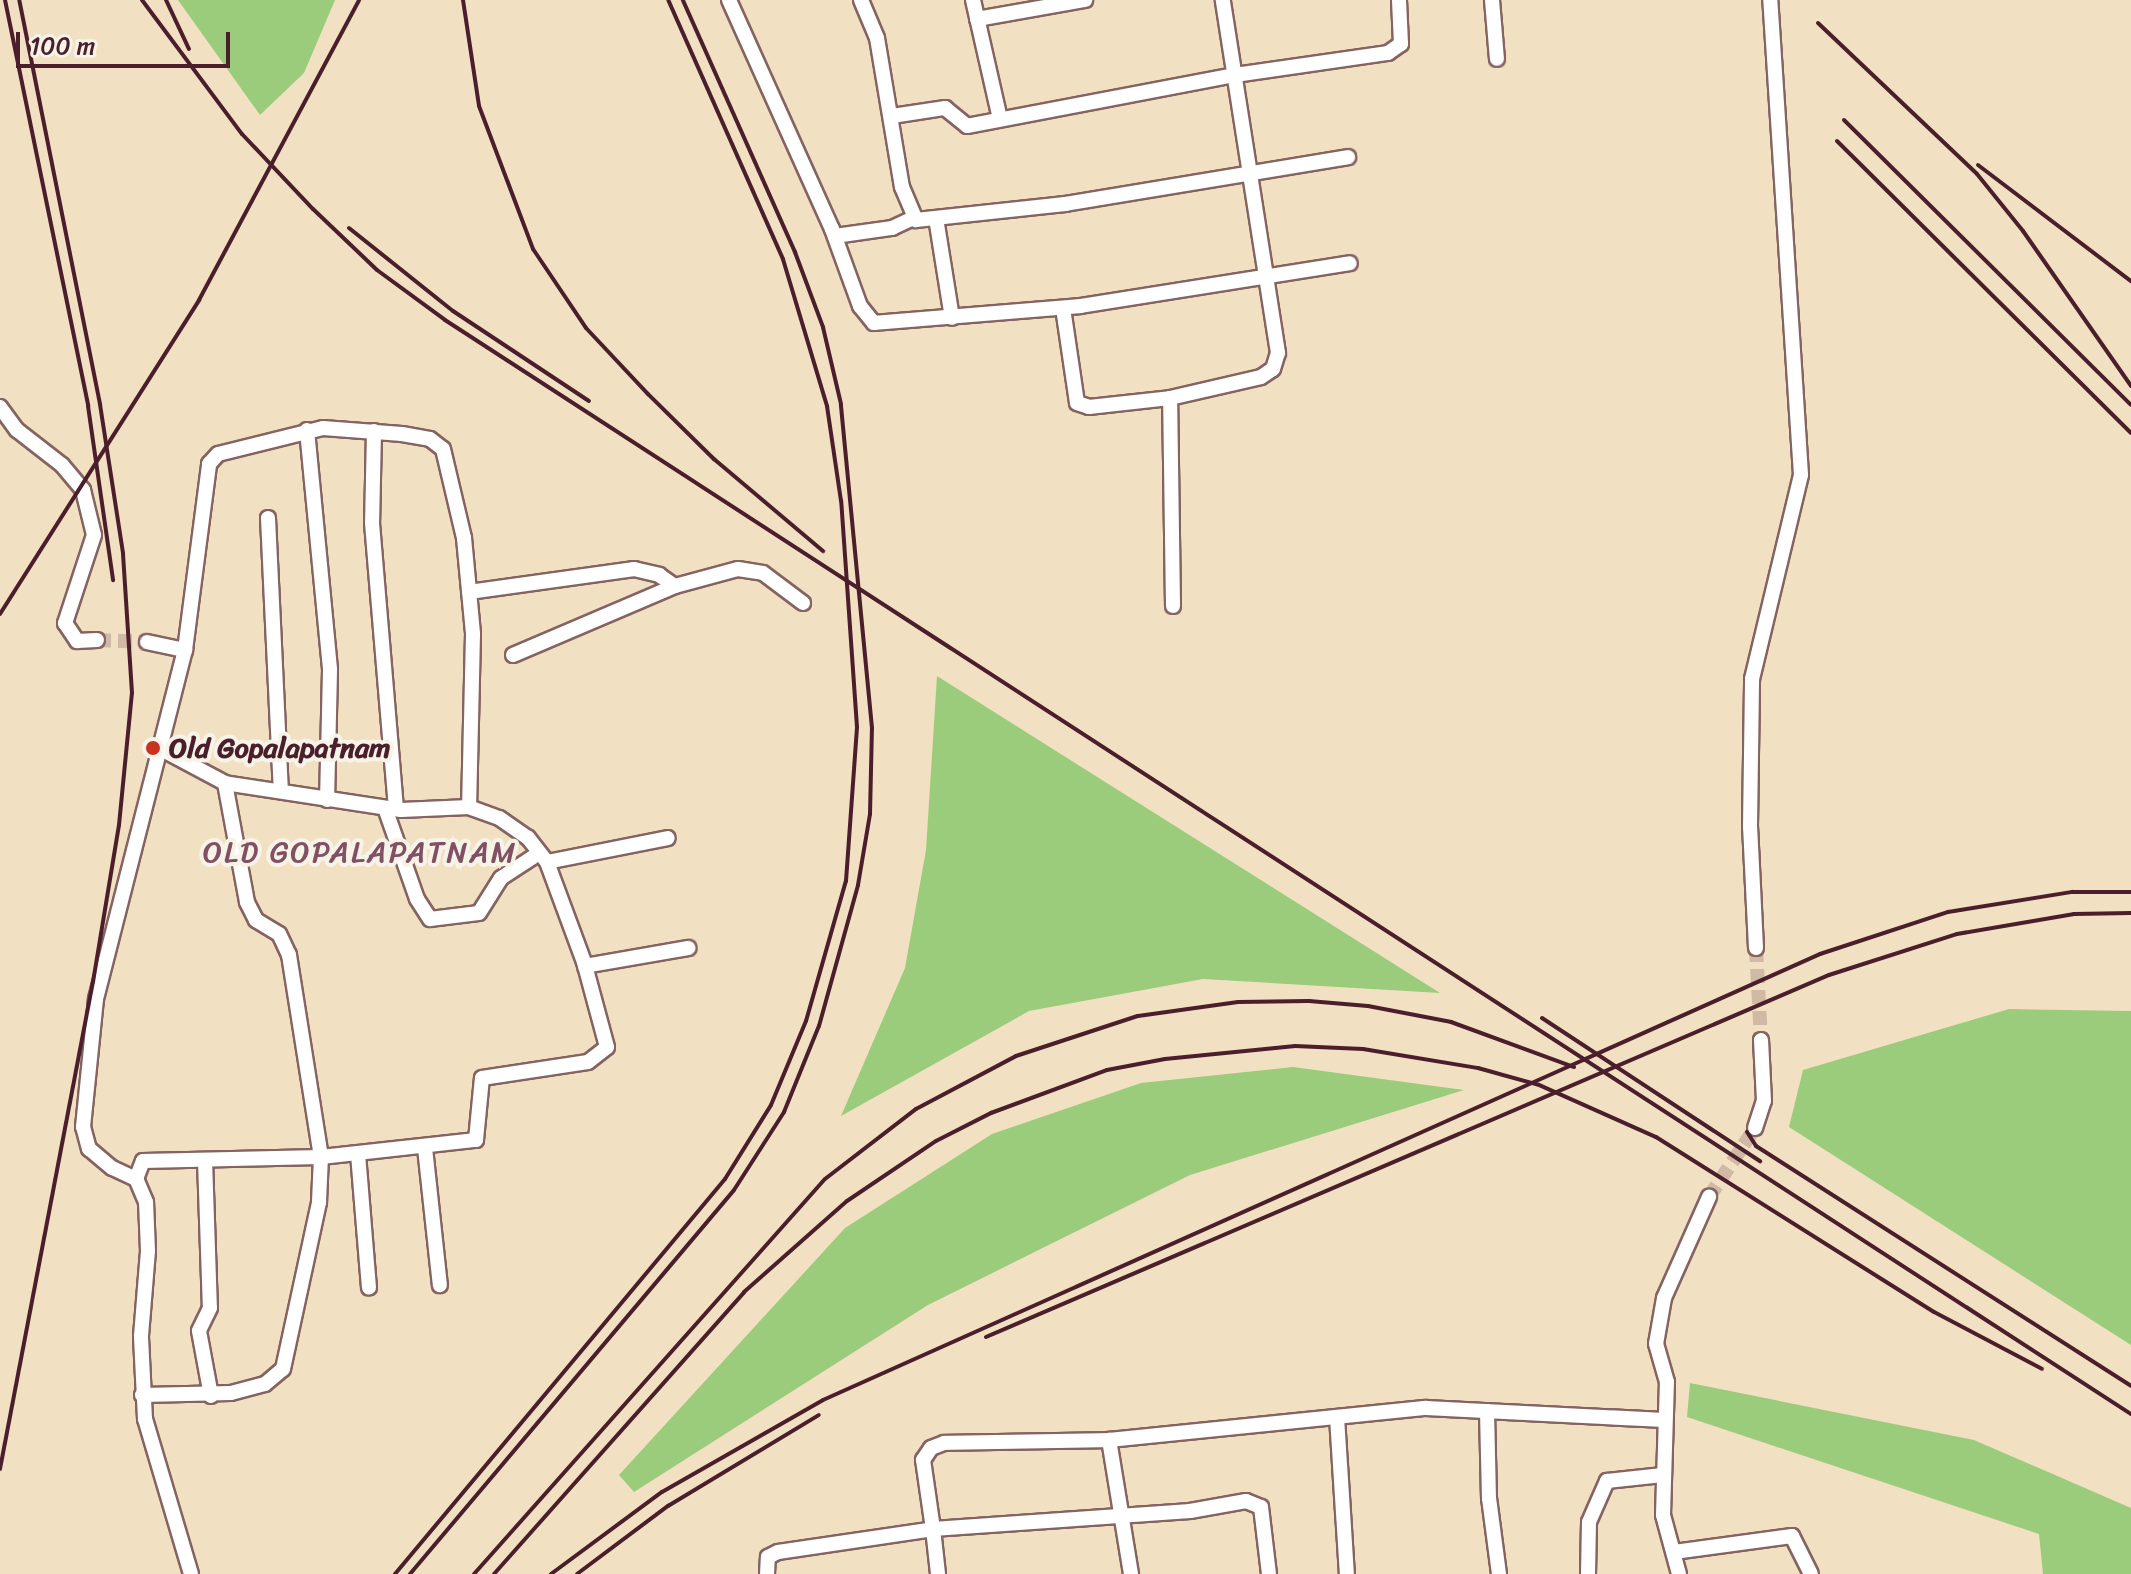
<!DOCTYPE html>
<html>
<head>
<meta charset="utf-8">
<style>
	body { margin:0 }
	#map { position:relative; width:2131px; height:1574px; overflow:hidden; background:#f2e0c3; font-family:Sriracha,sans-serif }
	div>[style] { position:absolute }
	[style*='--x'] { left:calc(var(--x)*1px); top:calc(var(--y)*1px); width:calc(var(--w)*1px); rotate:calc(var(--a)*1deg) }
	.green>* { inset:0; background:#9bcc7c }
	.minor-tunnel>* { height:14px; margin-top:-7px; transform-origin:0; background:repeating-linear-gradient(90deg,#d0b9a5 0 14px,transparent 0 21px) }
	.roads { filter:drop-shadow(2px 0 #856360) drop-shadow(-2px 0 #856360) drop-shadow(0 2px #856360) drop-shadow(0 -2px #856360) }
	.minor>* { height:14px; margin:-7px; padding:0 7px; transform-origin:7px; border-radius:7px; background:#fff }
	.rail>* { height:4px; margin:-2px; padding:0 2px; transform-origin:2px; border-radius:2px; background:#4a1f2b }
	.dots>* { width:22px; height:22px; translate:-50% -50%; box-sizing:border-box; border:4px solid #f7f3e8; border-radius:50% }
	span { translate:-50% -50%; white-space:nowrap; text-align:center; line-height:1.15; -webkit-text-stroke:8px #f7f3e8; paint-order:stroke }
	.poi-label { font-size:28px; color:#4a1f2b; font-weight:700 }
	.left { translate:0 -50%; text-align:left }
	.neighbourhood-label { font-size:30px; color:#815063; letter-spacing:2px }
	.scale { position:absolute; left:16px; top:32px; width:214px; height:36px; box-sizing:border-box; border:4px solid #4a1f2b; border-top:0; padding-left:10px; font-size:24px; line-height:28px; white-space:nowrap; color:#4a1f2b; -webkit-text-stroke:6px #f7f3e8; paint-order:stroke }
</style>
</head>
<body>
<div id="map">
	<div class="green">
		<div style="clip-path:polygon(178px 0,335px 0,304px 73px,260px 115px)"></div>
		<div style="clip-path:polygon(937px 676px,1440px 993px,1203px 979px,1029px 1011px,841px 1116px,905px 968px,926px 850px)"></div>
		<div style="clip-path:polygon(2009px 1009px,2131px 1011px,2131px 1345px,1789px 1127px,1803px 1070px)"></div>
		<div style="clip-path:polygon(1293px 1067px,1464px 1090px,1190px 1175px,928px 1305px,634px 1492px,619px 1475px,845px 1228px,992px 1134px,1141px 1083px)"></div>
		<div style="clip-path:polygon(1690px 1383px,1974px 1440px,2131px 1508px,2131px 1574px,2043px 1574px,2039px 1534px,1687px 1417px)"></div>
	</div>
	<div class="minor-tunnel">
		<div style="--x:97;--y:640;--w:50;--a:2.3"></div>
		<div style="--x:1756;--y:948;--w:92;--a:86.9"></div>
		<div style="--x:1709;--y:1197;--w:83;--a:-56.3"></div>
	</div>
	<div class="roads">
		<div class="minor">
			<div style="--x:729;--y:0;--w:251;--a:65.8"></div>
			<div style="--x:832;--y:229;--w:82;--a:70"></div>
			<div style="--x:860;--y:306;--w:22;--a:51"></div>
			<div style="--x:874;--y:323;--w:207;--a:-4.7"></div>
			<div style="--x:1080;--y:306;--w:273;--a:-9"></div>
			<div style="--x:861;--y:0;--w:41;--a:67.2"></div>
			<div style="--x:877;--y:38;--w:151;--a:80.5"></div>
			<div style="--x:902;--y:187;--w:36;--a:67"></div>
			<div style="--x:916;--y:220;--w:150;--a:-6.1"></div>
			<div style="--x:1065;--y:204;--w:287;--a:-9.4"></div>
			<div style="--x:973;--y:0;--w:122;--a:77.2"></div>
			<div style="--x:1492;--y:0;--w:59;--a:85.2"></div>
			<div style="--x:977;--y:19;--w:110;--a:-10"></div>
			<div style="--x:892;--y:116;--w:54;--a:-8.6"></div>
			<div style="--x:945;--y:108;--w:28;--a:39"></div>
			<div style="--x:967;--y:126;--w:273;--a:-10.8"></div>
			<div style="--x:1235;--y:75;--w:155;--a:-8.2"></div>
			<div style="--x:1388;--y:53;--w:16;--a:-35"></div>
			<div style="--x:1401;--y:44;--w:44;--a:-92.6"></div>
			<div style="--x:936;--y:218;--w:101;--a:80.9"></div>
			<div style="--x:835;--y:236;--w:58;--a:-8"></div>
			<div style="--x:892;--y:228;--w:23;--a:-25"></div>
			<div style="--x:1063;--y:308;--w:96;--a:81.6"></div>
			<div style="--x:1077;--y:403;--w:13;--a:18"></div>
			<div style="--x:1089;--y:407;--w:81;--a:-6.3"></div>
			<div style="--x:0;--y:407;--w:29;--a:54"></div>
			<div style="--x:17;--y:430;--w:57;--a:37.9"></div>
			<div style="--x:62;--y:465;--w:33;--a:50"></div>
			<div style="--x:83;--y:490;--w:46;--a:76.3"></div>
			<div style="--x:94;--y:535;--w:93;--a:108.2"></div>
			<div style="--x:65;--y:623;--w:22;--a:56"></div>
			<div style="--x:77;--y:641;--w:20;--a:-3"></div>
			<div style="--x:307;--y:430;--w:241;--a:84.5"></div>
			<div style="--x:330;--y:670;--w:130;--a:91.3"></div>
			<div style="--x:374;--y:431;--w:92;--a:91.2"></div>
			<div style="--x:372;--y:523;--w:287;--a:85.2"></div>
			<div style="--x:268;--y:518;--w:271;--a:87.3"></div>
			<div style="--x:469;--y:592;--w:167;--a:-7.9"></div>
			<div style="--x:634;--y:569;--w:26;--a:13"></div>
			<div style="--x:659;--y:575;--w:19;--a:35"></div>
			<div style="--x:1173;--y:606;--w:208;--a:-90.8"></div>
			<div style="--x:1170;--y:398;--w:93;--a:-13"></div>
			<div style="--x:1261;--y:377;--w:14;--a:-34"></div>
			<div style="--x:1273;--y:369;--w:17;--a:-73"></div>
			<div style="--x:1278;--y:353;--w:357;--a:-98.9"></div>
			<div style="--x:147;--y:642;--w:39;--a:12"></div>
			<div style="--x:513;--y:655;--w:176;--a:-23.1"></div>
			<div style="--x:675;--y:586;--w:65;--a:-15.1"></div>
			<div style="--x:738;--y:569;--w:25;--a:9"></div>
			<div style="--x:763;--y:573;--w:50;--a:36.9"></div>
			<div style="--x:385;--y:808;--w:96;--a:70.6"></div>
			<div style="--x:417;--y:899;--w:24;--a:57"></div>
			<div style="--x:430;--y:919;--w:49;--a:-7"></div>
			<div style="--x:479;--y:913;--w:41;--a:-57.8"></div>
			<div style="--x:501;--y:878;--w:45;--a:-33.3"></div>
			<div style="--x:547;--y:862;--w:123;--a:-11.2"></div>
			<div style="--x:1756;--y:948;--w:121;--a:-92.8"></div>
			<div style="--x:1750;--y:827;--w:148;--a:-89.2"></div>
			<div style="--x:1752;--y:679;--w:210;--a:-76.5"></div>
			<div style="--x:1801;--y:475;--w:476;--a:-93.7"></div>
			<div style="--x:585;--y:966;--w:105;--a:-9.9"></div>
			<div style="--x:1755;--y:1128;--w:28;--a:-72"></div>
			<div style="--x:1764;--y:1101;--w:61;--a:-92.8"></div>
			<div style="--x:425;--y:1148;--w:138;--a:83.8"></div>
			<div style="--x:358;--y:1154;--w:134;--a:85.3"></div>
			<div style="--x:205;--y:1160;--w:148;--a:88.1"></div>
			<div style="--x:210;--y:1308;--w:25;--a:116"></div>
			<div style="--x:199;--y:1331;--w:66;--a:79.5"></div>
			<div style="--x:136;--y:1179;--w:19;--a:-69"></div>
			<div style="--x:143;--y:1161;--w:178;--a:-1.3"></div>
			<div style="--x:321;--y:1157;--w:156;--a:-6.3"></div>
			<div style="--x:476;--y:1140;--w:62;--a:-84.5"></div>
			<div style="--x:482;--y:1078;--w:107;--a:-8.6"></div>
			<div style="--x:588;--y:1062;--w:24;--a:-38"></div>
			<div style="--x:607;--y:1047;--w:88;--a:-105.1"></div>
			<div style="--x:584;--y:962;--w:107;--a:-110.3"></div>
			<div style="--x:547;--y:862;--w:31;--a:-128"></div>
			<div style="--x:528;--y:838;--w:35;--a:-145"></div>
			<div style="--x:499;--y:818;--w:32;--a:-160"></div>
			<div style="--x:469;--y:807;--w:68;--a:177.5"></div>
			<div style="--x:401;--y:810;--w:178;--a:-171.3"></div>
			<div style="--x:142;--y:1395;--w:89;--a:-1.3"></div>
			<div style="--x:231;--y:1393;--w:35;--a:-15"></div>
			<div style="--x:265;--y:1384;--w:23;--a:-40"></div>
			<div style="--x:283;--y:1369;--w:171;--a:-77.8"></div>
			<div style="--x:319;--y:1202;--w:45;--a:-87.5"></div>
			<div style="--x:321;--y:1157;--w:205;--a:-99"></div>
			<div style="--x:289;--y:955;--w:23;--a:-115"></div>
			<div style="--x:279;--y:934;--w:27;--a:-149"></div>
			<div style="--x:256;--y:920;--w:20;--a:-117"></div>
			<div style="--x:247;--y:902;--w:121;--a:-100.5"></div>
			<div style="--x:225;--y:783;--w:72;--a:-152"></div>
			<div style="--x:1487;--y:1411;--w:87;--a:88.7"></div>
			<div style="--x:1489;--y:1498;--w:77;--a:82.5"></div>
			<div style="--x:1337;--y:1417;--w:157;--a:86.4"></div>
			<div style="--x:1674;--y:1552;--w:119;--a:-7.7"></div>
			<div style="--x:1792;--y:1536;--w:42;--a:63.4"></div>
			<div style="--x:191;--y:1574;--w:162;--a:-106.5"></div>
			<div style="--x:145;--y:1419;--w:83;--a:-92.8"></div>
			<div style="--x:141;--y:1336;--w:85;--a:-85.3"></div>
			<div style="--x:148;--y:1251;--w:49;--a:-92.3"></div>
			<div style="--x:146;--y:1202;--w:25;--a:-113"></div>
			<div style="--x:136;--y:1179;--w:26;--a:-155"></div>
			<div style="--x:112;--y:1168;--w:30;--a:-140"></div>
			<div style="--x:89;--y:1149;--w:23;--a:-105"></div>
			<div style="--x:83;--y:1127;--w:129;--a:-84.2"></div>
			<div style="--x:96;--y:999;--w:360;--a:-75.7"></div>
			<div style="--x:185;--y:650;--w:188;--a:-82.6"></div>
			<div style="--x:209;--y:464;--w:13;--a:-48"></div>
			<div style="--x:218;--y:454;--w:108;--a:-13.9"></div>
			<div style="--x:323;--y:428;--w:79;--a:4.3"></div>
			<div style="--x:402;--y:434;--w:28;--a:10"></div>
			<div style="--x:430;--y:439;--w:16;--a:38"></div>
			<div style="--x:443;--y:449;--w:91;--a:76.7"></div>
			<div style="--x:464;--y:538;--w:96;--a:84.6"></div>
			<div style="--x:473;--y:634;--w:173;--a:91.3"></div>
			<div style="--x:767;--y:1574;--w:17;--a:-87"></div>
			<div style="--x:768;--y:1557;--w:11;--a:-27"></div>
			<div style="--x:778;--y:1552;--w:157;--a:-8.4"></div>
			<div style="--x:933;--y:1529;--w:70;--a:-98.2"></div>
			<div style="--x:923;--y:1460;--w:14;--a:-56"></div>
			<div style="--x:931;--y:1448;--w:14;--a:-21"></div>
			<div style="--x:944;--y:1443;--w:165;--a:-1"></div>
			<div style="--x:938;--y:1574;--w:45;--a:-96.3"></div>
			<div style="--x:933;--y:1529;--w:258;--a:-4"></div>
			<div style="--x:1190;--y:1511;--w:57;--a:-10.1"></div>
			<div style="--x:1246;--y:1501;--w:16;--a:22"></div>
			<div style="--x:1261;--y:1507;--w:67;--a:83.2"></div>
			<div style="--x:1131;--y:1574;--w:136;--a:-99.3"></div>
			<div style="--x:1109;--y:1440;--w:319;--a:-5.8"></div>
			<div style="--x:1426;--y:1408;--w:239;--a:2.9"></div>
			<div style="--x:1588;--y:1574;--w:52;--a:-88.9"></div>
			<div style="--x:1589;--y:1522;--w:45;--a:-66.3"></div>
			<div style="--x:1607;--y:1481;--w:56;--a:-6.1"></div>
			<div style="--x:1679;--y:1574;--w:61;--a:-105.2"></div>
			<div style="--x:1663;--y:1515;--w:133;--a:-88.3"></div>
			<div style="--x:1667;--y:1382;--w:40;--a:-106"></div>
			<div style="--x:1656;--y:1344;--w:47;--a:-80.1"></div>
			<div style="--x:1664;--y:1298;--w:111;--a:-66"></div>
		</div>
	</div>
	<div class="rail">
		<div style="--x:5;--y:0;--w:414;--a:78.4"></div>
		<div style="--x:88;--y:406;--w:176;--a:81.8"></div>
		<div style="--x:142;--y:0;--w:167;--a:53.3"></div>
		<div style="--x:242;--y:134;--w:103;--a:46.6"></div>
		<div style="--x:313;--y:209;--w:88;--a:43.6"></div>
		<div style="--x:377;--y:270;--w:84;--a:36.3"></div>
		<div style="--x:445;--y:320;--w:2010;--a:32.98"></div>
		<div style="--x:166;--y:0;--w:54;--a:64.9"></div>
		<div style="--x:463;--y:0;--w:107;--a:81.4"></div>
		<div style="--x:479;--y:106;--w:153;--a:69.3"></div>
		<div style="--x:533;--y:249;--w:95;--a:56.1"></div>
		<div style="--x:586;--y:328;--w:91;--a:46.8"></div>
		<div style="--x:648;--y:394;--w:93;--a:44.6"></div>
		<div style="--x:714;--y:459;--w:143;--a:40.2"></div>
		<div style="--x:1818;--y:23;--w:219;--a:43.5"></div>
		<div style="--x:1977;--y:174;--w:73;--a:51.1"></div>
		<div style="--x:2023;--y:231;--w:189;--a:55.1"></div>
		<div style="--x:1844;--y:120;--w:404;--a:44.8"></div>
		<div style="--x:1837;--y:141;--w:414;--a:44.8"></div>
		<div style="--x:1978;--y:165;--w:192;--a:37.2"></div>
		<div style="--x:349;--y:228;--w:133;--a:38.6"></div>
		<div style="--x:453;--y:311;--w:163;--a:33.5"></div>
		<div style="--x:0;--y:614;--w:372;--a:-57.6"></div>
		<div style="--x:199;--y:300;--w:340;--a:-61.9"></div>
		<div style="--x:1542;--y:1018;--w:261;--a:33.3"></div>
		<div style="--x:1747;--y:1132;--w:17;--a:57"></div>
		<div style="--x:1756;--y:1146;--w:445;--a:32.6"></div>
		<div style="--x:986;--y:1337;--w:917;--a:-23.24"></div>
		<div style="--x:1829;--y:975;--w:134;--a:-17.8"></div>
		<div style="--x:1957;--y:934;--w:119;--a:-9.7"></div>
		<div style="--x:2074;--y:914;--w:57;--a:-1"></div>
		<div style="--x:0;--y:1469;--w:496;--a:-79.2"></div>
		<div style="--x:93;--y:982;--w:159;--a:-80.6"></div>
		<div style="--x:119;--y:825;--w:133;--a:-84.4"></div>
		<div style="--x:132;--y:693;--w:140;--a:-93.7"></div>
		<div style="--x:123;--y:553;--w:151;--a:-98.8"></div>
		<div style="--x:100;--y:404;--w:412;--a:-101.3"></div>
		<div style="--x:395;--y:1574;--w:515;--a:-50.12"></div>
		<div style="--x:725;--y:1179;--w:87;--a:-58.1"></div>
		<div style="--x:771;--y:1105;--w:91;--a:-67.4"></div>
		<div style="--x:806;--y:1021;--w:146;--a:-74.1"></div>
		<div style="--x:846;--y:881;--w:154;--a:-85.9"></div>
		<div style="--x:857;--y:727;--w:227;--a:-94"></div>
		<div style="--x:841;--y:501;--w:96;--a:-98.4"></div>
		<div style="--x:827;--y:406;--w:153;--a:-106.7"></div>
		<div style="--x:783;--y:259;--w:283;--a:-113.9"></div>
		<div style="--x:410;--y:1574;--w:502;--a:-49.84"></div>
		<div style="--x:734;--y:1190;--w:93;--a:-57.3"></div>
		<div style="--x:784;--y:1112;--w:93;--a:-67.9"></div>
		<div style="--x:819;--y:1026;--w:146;--a:-74.5"></div>
		<div style="--x:858;--y:885;--w:72;--a:-80.4"></div>
		<div style="--x:870;--y:814;--w:86;--a:-88.7"></div>
		<div style="--x:872;--y:728;--w:325;--a:-95.5"></div>
		<div style="--x:841;--y:404;--w:79;--a:-103.2"></div>
		<div style="--x:823;--y:327;--w:80;--a:-110.5"></div>
		<div style="--x:795;--y:252;--w:276;--a:-114"></div>
		<div style="--x:474;--y:1574;--w:528;--a:-48.38"></div>
		<div style="--x:825;--y:1179;--w:115;--a:-37.6"></div>
		<div style="--x:916;--y:1109;--w:113;--a:-27.9"></div>
		<div style="--x:1016;--y:1056;--w:128;--a:-18.2"></div>
		<div style="--x:1138;--y:1016;--w:101;--a:-8"></div>
		<div style="--x:1238;--y:1002;--w:71;--a:-0.8"></div>
		<div style="--x:1309;--y:1001;--w:59;--a:4.8"></div>
		<div style="--x:1368;--y:1006;--w:85;--a:10.9"></div>
		<div style="--x:1451;--y:1022;--w:131;--a:20.1"></div>
		<div style="--x:494;--y:1574;--w:377;--a:-48.4"></div>
		<div style="--x:744;--y:1292;--w:137;--a:-41.5"></div>
		<div style="--x:847;--y:1201;--w:107;--a:-34"></div>
		<div style="--x:936;--y:1141;--w:62;--a:-27"></div>
		<div style="--x:991;--y:1113;--w:124;--a:-20.3"></div>
		<div style="--x:1107;--y:1070;--w:59;--a:-10.7"></div>
		<div style="--x:1165;--y:1059;--w:131;--a:-5.7"></div>
		<div style="--x:1295;--y:1046;--w:68;--a:2.5"></div>
		<div style="--x:1363;--y:1049;--w:117;--a:9.4"></div>
		<div style="--x:1478;--y:1068;--w:63;--a:15.6"></div>
		<div style="--x:1539;--y:1085;--w:128;--a:24"></div>
		<div style="--x:1656;--y:1137;--w:328;--a:32.2"></div>
		<div style="--x:1934;--y:1312;--w:122;--a:27.8"></div>
		<div style="--x:551;--y:1574;--w:138;--a:-36.5"></div>
		<div style="--x:662;--y:1492;--w:185;--a:-29.7"></div>
		<div style="--x:823;--y:1400;--w:1092;--a:-24.1"></div>
		<div style="--x:1820;--y:954;--w:135;--a:-18.2"></div>
		<div style="--x:1948;--y:912;--w:126;--a:-9.2"></div>
		<div style="--x:2072;--y:892;--w:59;--a:0"></div>
		<div style="--x:577;--y:1574;--w:114;--a:-36.8"></div>
		<div style="--x:668;--y:1506;--w:176;--a:-31.1"></div>
	</div>
	<div class="dots">
		<div style="left:153px;top:748px;background:#c8321e"></div>
	</div>
	<div class="poi-label">
		<span class="left" style="left:169px;top:748px">Old Gopalapatnam</span>
	</div>
	<div class="neighbourhood-label">
		<span style="left:360px;top:852px">OLD GOPALAPATNAM</span>
	</div>
	<div class="scale">100 m</div>
</div>
</body>
</html>
